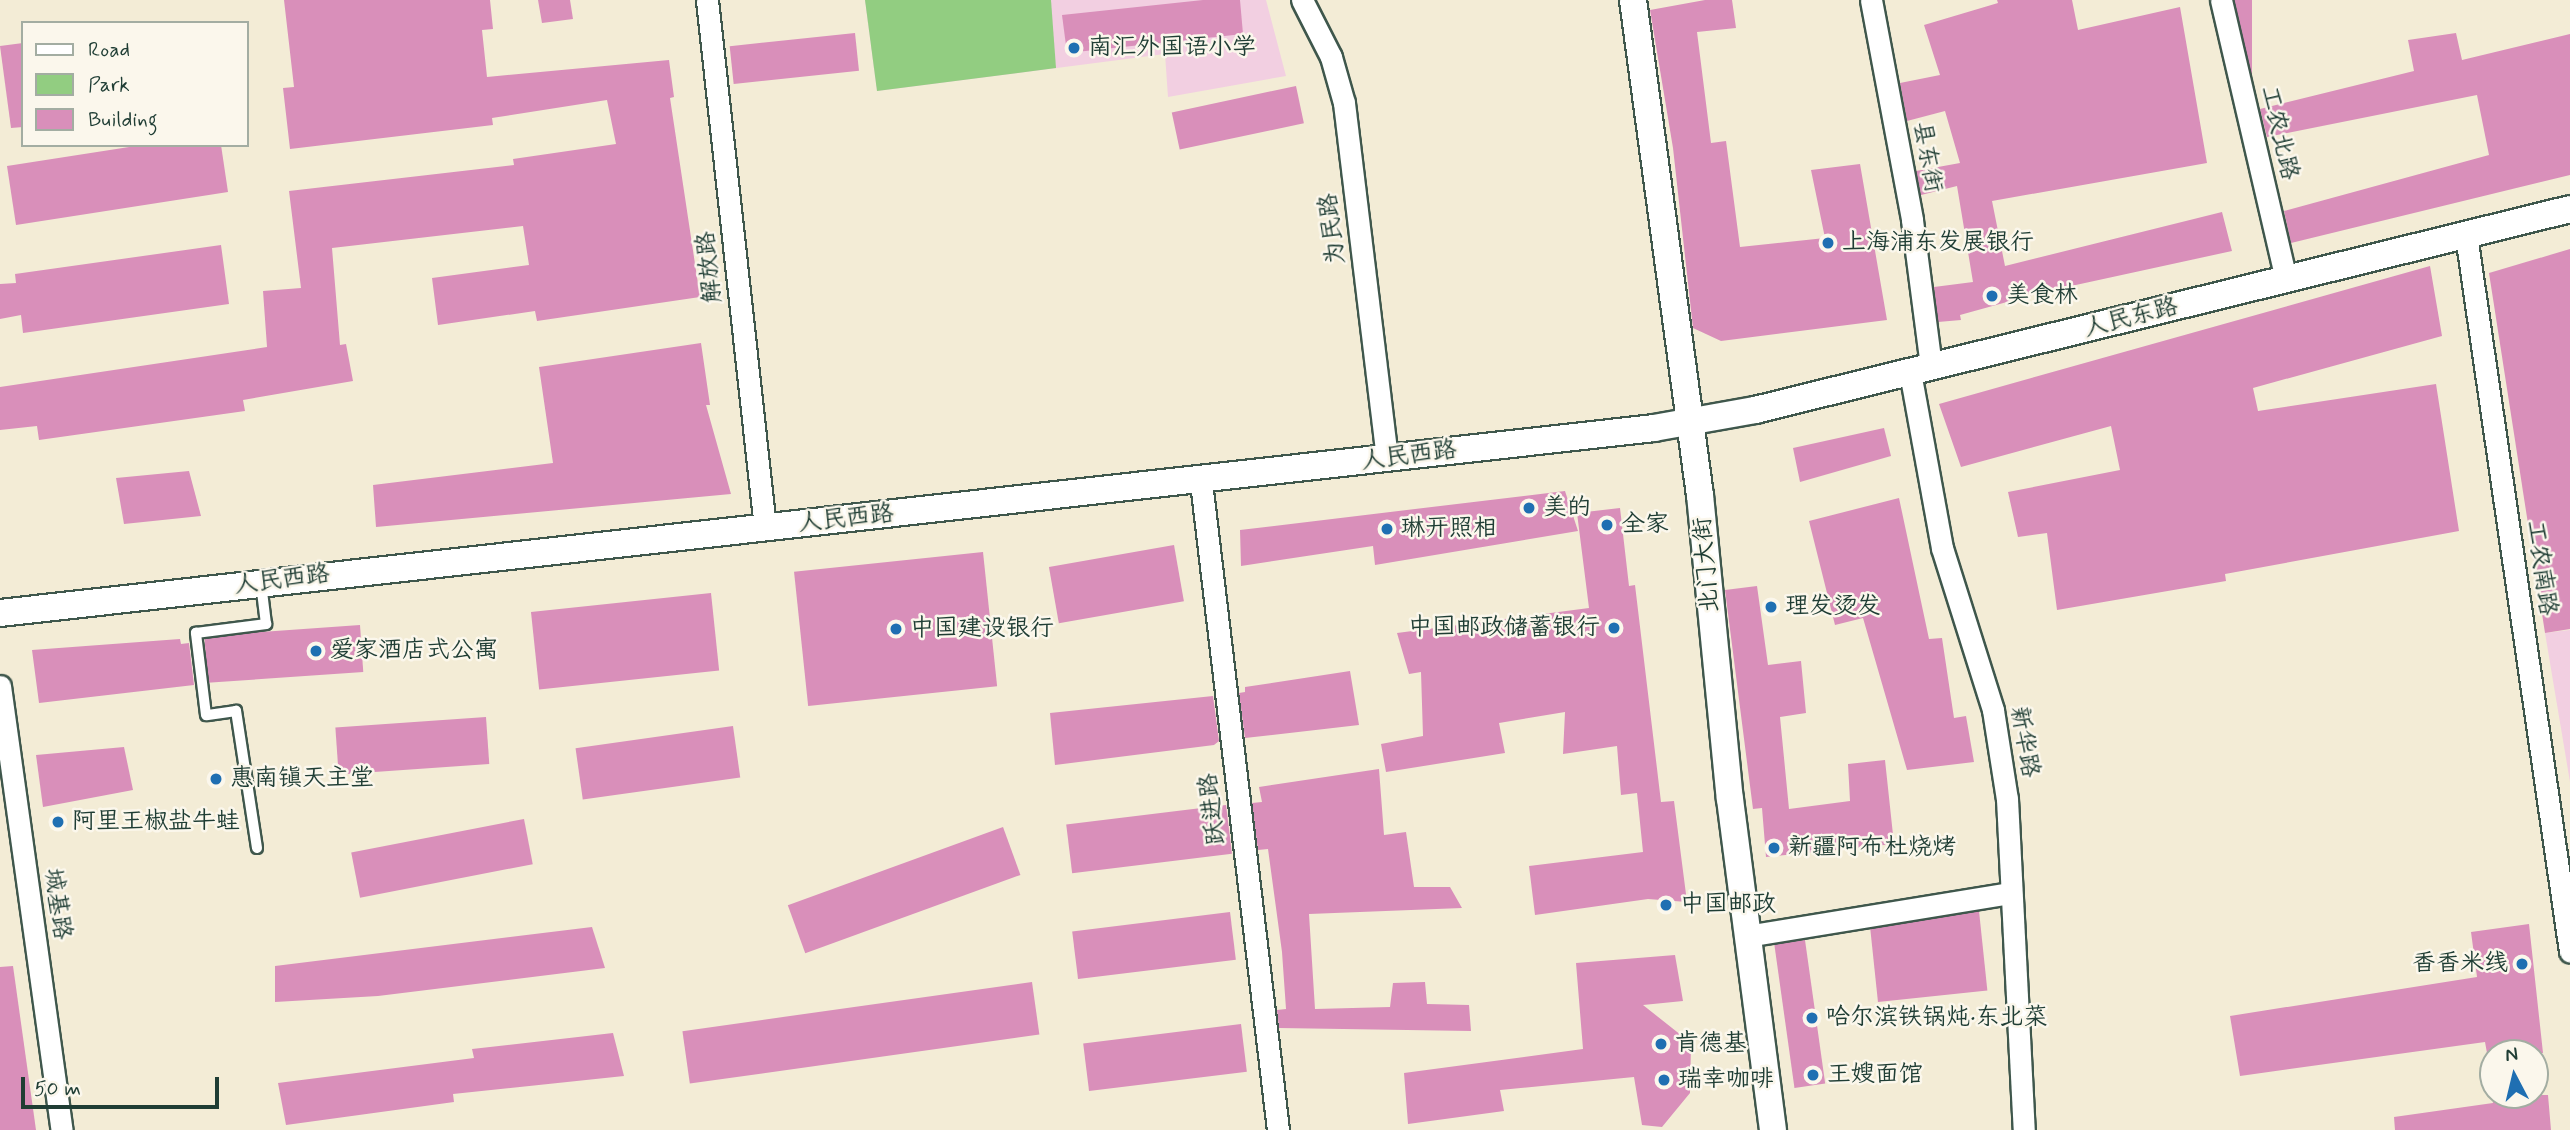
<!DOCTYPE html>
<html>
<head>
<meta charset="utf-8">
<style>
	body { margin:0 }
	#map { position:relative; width:2570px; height:1130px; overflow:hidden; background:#f3ecd6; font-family:Mynerve,"LXGW WenKai TC",sans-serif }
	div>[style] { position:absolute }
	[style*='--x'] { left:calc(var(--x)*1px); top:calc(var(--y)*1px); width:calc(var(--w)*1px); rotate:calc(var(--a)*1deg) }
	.built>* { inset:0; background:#f2cfe1 }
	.green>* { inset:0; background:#92cd81 }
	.building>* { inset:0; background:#d98fba; transform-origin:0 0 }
	.roads { filter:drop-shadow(2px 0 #3f574c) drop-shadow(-2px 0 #3f574c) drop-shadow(0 2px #3f574c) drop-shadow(0 -2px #3f574c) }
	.service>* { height:10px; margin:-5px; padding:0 5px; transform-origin:5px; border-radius:5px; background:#fff }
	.minor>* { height:21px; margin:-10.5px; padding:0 10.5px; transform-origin:10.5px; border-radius:10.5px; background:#fff }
	.tertiary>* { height:26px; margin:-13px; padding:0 13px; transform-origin:13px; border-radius:13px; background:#fff }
	.dots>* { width:19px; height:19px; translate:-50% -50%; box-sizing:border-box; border:4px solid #fbf7ec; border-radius:50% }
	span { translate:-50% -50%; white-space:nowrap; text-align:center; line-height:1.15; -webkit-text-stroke:5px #fbf7ec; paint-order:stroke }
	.poi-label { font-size:24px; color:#1f3d34 }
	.left { translate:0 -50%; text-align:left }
	.right { translate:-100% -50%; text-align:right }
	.street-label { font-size:24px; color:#1f3d34 }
	.legend { position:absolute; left:21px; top:21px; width:228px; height:126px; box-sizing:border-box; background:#fbf7ec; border:2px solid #a3ada2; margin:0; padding:9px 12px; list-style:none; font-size:21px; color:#1f3d34 }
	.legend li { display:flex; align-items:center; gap:14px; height:35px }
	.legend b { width:35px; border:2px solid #a3ada2 }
	.north { position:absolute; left:2479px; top:1039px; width:70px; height:70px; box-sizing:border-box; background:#fbf7ec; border:2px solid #a3ada2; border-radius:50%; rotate:353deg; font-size:19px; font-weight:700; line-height:28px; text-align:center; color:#1f3d34 }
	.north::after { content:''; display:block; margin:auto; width:24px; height:32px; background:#1f6fb2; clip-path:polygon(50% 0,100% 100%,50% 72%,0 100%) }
	.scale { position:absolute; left:21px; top:1077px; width:198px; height:32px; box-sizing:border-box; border:4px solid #1f3d34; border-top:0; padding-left:9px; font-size:21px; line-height:24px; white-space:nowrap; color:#1f3d34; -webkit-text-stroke:5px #fbf7ec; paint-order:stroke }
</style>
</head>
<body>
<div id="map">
	<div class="built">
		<div style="clip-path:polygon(865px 0,1266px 0,1286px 76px,1168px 97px,1165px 54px,877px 91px)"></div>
		<div style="clip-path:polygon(2570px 630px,2570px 782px,2545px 633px)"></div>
	</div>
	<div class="green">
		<div style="clip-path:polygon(865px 0,1051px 0,1056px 68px,877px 91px)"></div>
	</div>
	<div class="building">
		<div style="clip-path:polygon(284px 0,490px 0,493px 29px,482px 30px,487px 77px,669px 60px,674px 97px,670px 98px,700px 297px,537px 321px,535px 311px,438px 325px,432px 278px,529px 265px,523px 226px,332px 248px,340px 345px,346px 344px,353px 381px,243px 400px,245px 411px,39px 440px,37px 426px,0 430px,0 387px,267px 347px,263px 291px,301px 288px,289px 191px,514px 165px,513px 159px,616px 144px,607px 100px,492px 118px,493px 125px,290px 149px,283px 88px,294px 87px)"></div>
		<div style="clip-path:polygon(538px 0,570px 0,573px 19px,542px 23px)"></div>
		<div style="clip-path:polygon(1203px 0,1240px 0,1243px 34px,1067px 53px,1062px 15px)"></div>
		<div style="clip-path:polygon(1705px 0,1732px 0,1736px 28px,1697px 32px,1711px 143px,1726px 141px,1740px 247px,1825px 238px,1811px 170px,1860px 164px,1887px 320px,1721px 341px,1693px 328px,1673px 148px,1650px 10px)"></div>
		<div style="clip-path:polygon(1997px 0,2072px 0,2078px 30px,2180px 7px,2207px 163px,1992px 201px,2005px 266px,2222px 212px,2232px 251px,2039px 293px,1960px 315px,1961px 320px,1938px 322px,1934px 287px,1973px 282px,1957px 186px,1921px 195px,1916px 171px,1960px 163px,1945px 111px,1907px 121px,1900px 83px,1940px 75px,1924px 25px,1998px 3px)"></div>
		<div style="left:2234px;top:0;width:18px;height:87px"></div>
		<div style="left:855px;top:33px;width:38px;height:126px;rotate:84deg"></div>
		<div style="clip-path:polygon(2456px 33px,2462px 60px,2570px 34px,2570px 175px,2291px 243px,2284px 211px,2489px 155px,2477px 95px,2267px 137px,2260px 109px,2414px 71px,2408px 40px)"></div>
		<div style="clip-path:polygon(23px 43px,23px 127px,11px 128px,0 46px)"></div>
		<div style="left:1296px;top:86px;width:38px;height:127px;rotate:78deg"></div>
		<div style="clip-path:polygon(142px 145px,221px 145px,228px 192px,16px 225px,7px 166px)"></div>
		<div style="clip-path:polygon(221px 245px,229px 304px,23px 333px,21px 315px,0 319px,0 284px,16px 283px,15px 274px)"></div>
		<div style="clip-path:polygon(2570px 249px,2570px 629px,2545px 633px,2489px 273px)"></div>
		<div style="clip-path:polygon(2430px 266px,2442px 336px,2253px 388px,2258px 411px,2436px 384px,2459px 531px,2225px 574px,2226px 581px,2057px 610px,2047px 533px,2018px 537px,2008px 492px,2120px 470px,2111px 426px,1961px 467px,1939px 404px)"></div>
		<div style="clip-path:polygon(701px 343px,710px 405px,706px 405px,731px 494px,376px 527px,373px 485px,553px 463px,539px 367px)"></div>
		<div style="clip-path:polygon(1884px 428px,1891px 456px,1800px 482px,1793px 448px)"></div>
		<div style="clip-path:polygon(189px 471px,201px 516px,124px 524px,116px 478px)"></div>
		<div style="clip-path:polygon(1565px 491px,1578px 531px,1375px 565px,1373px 546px,1241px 566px,1240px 530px)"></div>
		<div style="clip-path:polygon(1899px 498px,1929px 639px,1942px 638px,1954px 718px,1966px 716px,1974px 762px,1907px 770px,1863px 618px,1835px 625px,1809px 521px)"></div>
		<div style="clip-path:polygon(1620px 508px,1629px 586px,1635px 585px,1661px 802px,1674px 801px,1687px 902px,1648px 899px,1535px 915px,1529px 866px,1643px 852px,1637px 793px,1621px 795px,1617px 746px,1563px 754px,1565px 712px,1499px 723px,1505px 753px,1386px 772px,1381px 744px,1423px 736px,1421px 672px,1409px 674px,1397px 633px,1589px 608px,1577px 513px)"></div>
		<div style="left:1174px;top:545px;width:57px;height:127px;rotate:80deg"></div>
		<div style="left:983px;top:552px;width:135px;height:190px;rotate:84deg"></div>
		<div style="clip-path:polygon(1757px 586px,1768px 665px,1801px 661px,1806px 713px,1780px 717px,1789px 809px,1850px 801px,1848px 764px,1885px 760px,1894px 844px,1766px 857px,1762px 808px,1753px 809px,1725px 590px)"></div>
		<div style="left:711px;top:593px;width:78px;height:181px;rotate:84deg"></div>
		<div style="left:360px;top:625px;width:47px;height:156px;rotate:86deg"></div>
		<div style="clip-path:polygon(180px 639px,181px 644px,189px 643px,194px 685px,39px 703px,32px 650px)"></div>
		<div style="clip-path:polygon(1350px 671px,1359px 725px,1245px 738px,1239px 693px,1245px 692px,1245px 687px)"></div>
		<div style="clip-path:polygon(1213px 696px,1219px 741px,1214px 745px,1055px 765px,1050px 713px)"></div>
		<div style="left:486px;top:717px;width:47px;height:151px;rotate:86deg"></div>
		<div style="left:733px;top:726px;width:52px;height:159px;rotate:82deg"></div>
		<div style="clip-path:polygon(124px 747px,133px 790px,43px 807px,36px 755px)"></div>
		<div style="clip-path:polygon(1379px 769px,1384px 835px,1406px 832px,1414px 887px,1450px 887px,1462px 908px,1309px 914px,1315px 1009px,1390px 1007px,1393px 983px,1425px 982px,1427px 1004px,1469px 1005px,1471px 1031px,1279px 1028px,1277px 1010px,1286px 1009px,1282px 952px,1268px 849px,1258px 850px,1252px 803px,1262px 802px,1259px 787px)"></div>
		<div style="left:1226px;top:805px;width:49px;height:161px;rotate:83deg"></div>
		<div style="left:524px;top:819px;width:46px;height:176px;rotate:79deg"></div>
		<div style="left:1003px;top:827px;width:51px;height:229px;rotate:70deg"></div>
		<div style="left:1979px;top:911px;width:80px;height:110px;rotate:84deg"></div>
		<div style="left:1230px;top:912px;width:48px;height:159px;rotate:83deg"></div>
		<div style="clip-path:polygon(2529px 924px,2543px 1053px,2487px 1053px,2485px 1042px,2240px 1076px,2230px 1016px,2477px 977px,2471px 932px)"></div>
		<div style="clip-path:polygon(592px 927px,605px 968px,378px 996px,275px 1002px,275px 966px)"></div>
		<div style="left:1805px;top:940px;width:145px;height:31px;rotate:82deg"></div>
		<div style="clip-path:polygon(1675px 955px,1683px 1001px,1643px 1005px,1691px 1043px,1690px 1093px,1662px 1127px,1642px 1125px,1634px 1077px,1500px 1090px,1504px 1111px,1408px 1124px,1404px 1073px,1583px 1049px,1576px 963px)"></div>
		<div style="clip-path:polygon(13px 966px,36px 1130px,0 1130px,0 967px)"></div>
		<div style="left:1032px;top:982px;width:53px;height:353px;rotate:82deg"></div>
		<div style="left:1241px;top:1024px;width:48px;height:159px;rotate:83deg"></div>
		<div style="clip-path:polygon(613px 1033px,624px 1076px,453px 1094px,454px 1102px,286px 1125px,278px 1083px,474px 1058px,472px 1049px)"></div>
		<div style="clip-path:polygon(2492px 1095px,2548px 1095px,2551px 1130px,2395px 1130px,2394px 1117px,2493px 1103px)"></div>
	</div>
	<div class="roads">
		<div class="service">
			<div style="--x:257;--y:848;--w:139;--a:-98.7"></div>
			<div style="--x:236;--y:711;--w:30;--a:172"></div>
			<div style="--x:206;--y:715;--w:83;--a:-97"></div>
			<div style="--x:196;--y:633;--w:71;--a:-7.3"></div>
			<div style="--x:266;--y:624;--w:39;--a:-97"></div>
		</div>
		<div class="minor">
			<div style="--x:707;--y:0;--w:531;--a:83.73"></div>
			<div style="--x:1302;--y:0;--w:64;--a:63"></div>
			<div style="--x:1331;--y:57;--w:48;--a:74.2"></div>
			<div style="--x:1344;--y:103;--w:359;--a:83.1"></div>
			<div style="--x:1871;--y:0;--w:224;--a:79.4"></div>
			<div style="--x:1912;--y:220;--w:148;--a:82.6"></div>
			<div style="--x:2221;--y:0;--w:286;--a:76.9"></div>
			<div style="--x:2466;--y:235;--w:724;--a:81.74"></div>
			<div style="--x:1910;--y:372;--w:179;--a:79.7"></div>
			<div style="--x:1942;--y:548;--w:170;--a:72.5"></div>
			<div style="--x:1993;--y:710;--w:90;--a:81.1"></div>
			<div style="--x:2007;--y:799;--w:331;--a:87.1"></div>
			<div style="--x:1201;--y:482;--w:653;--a:83.22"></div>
			<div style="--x:0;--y:686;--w:448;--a:82.1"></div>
			<div style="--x:1747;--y:936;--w:266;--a:-9.3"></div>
		</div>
		<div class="tertiary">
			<div style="--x:1633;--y:0;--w:500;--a:82.3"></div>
			<div style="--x:1700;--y:495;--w:305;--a:84.4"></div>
			<div style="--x:1730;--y:799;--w:334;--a:82.6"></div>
			<div style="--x:0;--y:613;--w:1664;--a:-6.38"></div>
			<div style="--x:1654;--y:428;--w:103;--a:-10.1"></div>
			<div style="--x:1755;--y:410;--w:839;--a:-13.85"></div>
		</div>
	</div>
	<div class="dots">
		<div style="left:1074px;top:48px;background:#1f6fb2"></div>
		<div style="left:1828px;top:243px;background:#1f6fb2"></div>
		<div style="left:1992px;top:296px;background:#1f6fb2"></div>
		<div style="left:1529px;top:508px;background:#1f6fb2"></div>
		<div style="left:1607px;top:525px;background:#1f6fb2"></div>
		<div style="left:1387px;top:529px;background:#1f6fb2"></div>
		<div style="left:1771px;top:607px;background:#1f6fb2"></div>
		<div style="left:1614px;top:628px;background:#1f6fb2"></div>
		<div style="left:896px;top:629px;background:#1f6fb2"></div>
		<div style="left:316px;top:651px;background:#1f6fb2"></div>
		<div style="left:216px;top:779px;background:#1f6fb2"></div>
		<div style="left:58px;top:822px;background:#1f6fb2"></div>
		<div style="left:1774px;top:848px;background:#1f6fb2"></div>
		<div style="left:1666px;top:905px;background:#1f6fb2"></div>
		<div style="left:2522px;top:964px;background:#1f6fb2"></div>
		<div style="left:1812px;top:1018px;background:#1f6fb2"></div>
		<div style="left:1661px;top:1044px;background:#1f6fb2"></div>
		<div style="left:1813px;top:1075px;background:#1f6fb2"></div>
		<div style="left:1664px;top:1080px;background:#1f6fb2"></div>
	</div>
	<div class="poi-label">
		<span class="left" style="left:1088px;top:48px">南汇外国语小学</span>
		<span class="left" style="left:1842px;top:243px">上海浦东发展银行</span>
		<span class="left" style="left:2006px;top:296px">美食林</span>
		<span class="left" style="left:1543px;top:508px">美的</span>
		<span class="left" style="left:1621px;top:525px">全家</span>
		<span class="left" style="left:1401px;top:529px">琳开照相</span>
		<span class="left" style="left:1785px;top:607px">理发烫发</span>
		<span class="right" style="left:1600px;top:628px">中国邮政储蓄银行</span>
		<span class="left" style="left:910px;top:629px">中国建设银行</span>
		<span class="left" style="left:330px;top:651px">爱家酒店式公寓</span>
		<span class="left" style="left:230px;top:779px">惠南镇天主堂</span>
		<span class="left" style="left:72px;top:822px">阿里王椒盐牛蛙</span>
		<span class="left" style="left:1788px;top:848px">新疆阿布杜烧烤</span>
		<span class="left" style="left:1680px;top:905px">中国邮政</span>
		<span class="right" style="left:2508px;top:964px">香香米线</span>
		<span class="left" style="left:1826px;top:1018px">哈尔滨铁锅炖·东北菜</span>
		<span class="left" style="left:1675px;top:1044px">肯德基</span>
		<span class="left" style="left:1827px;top:1075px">王嫂面馆</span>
		<span class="left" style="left:1678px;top:1080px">瑞幸咖啡</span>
	</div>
	<div class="street-label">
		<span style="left:2279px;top:133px;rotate:77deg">工农北路</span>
		<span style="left:1927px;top:157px;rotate:80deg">县东街</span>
		<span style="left:1333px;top:229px;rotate:-97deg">为民路</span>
		<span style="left:710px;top:267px;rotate:-96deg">解放路</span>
		<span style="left:2131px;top:318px;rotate:-14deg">人民东路</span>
		<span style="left:1409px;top:456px;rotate:-7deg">人民西路</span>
		<span style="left:846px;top:519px;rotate:-6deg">人民西路</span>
		<span style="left:1707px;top:565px;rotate:-95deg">北门大街</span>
		<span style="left:2541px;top:568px;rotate:82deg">工农南路</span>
		<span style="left:282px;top:580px;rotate:-7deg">人民西路</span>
		<span style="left:2024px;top:742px;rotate:80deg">新华路</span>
		<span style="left:1213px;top:809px;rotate:-97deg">跃进路</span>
		<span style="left:57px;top:904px;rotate:82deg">城基路</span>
	</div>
	<ul class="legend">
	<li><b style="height:9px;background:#fff"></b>Road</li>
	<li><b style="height:19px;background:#92cd81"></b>Park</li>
	<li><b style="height:19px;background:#d98fba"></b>Building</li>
	</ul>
	<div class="north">N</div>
	<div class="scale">50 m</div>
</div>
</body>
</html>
